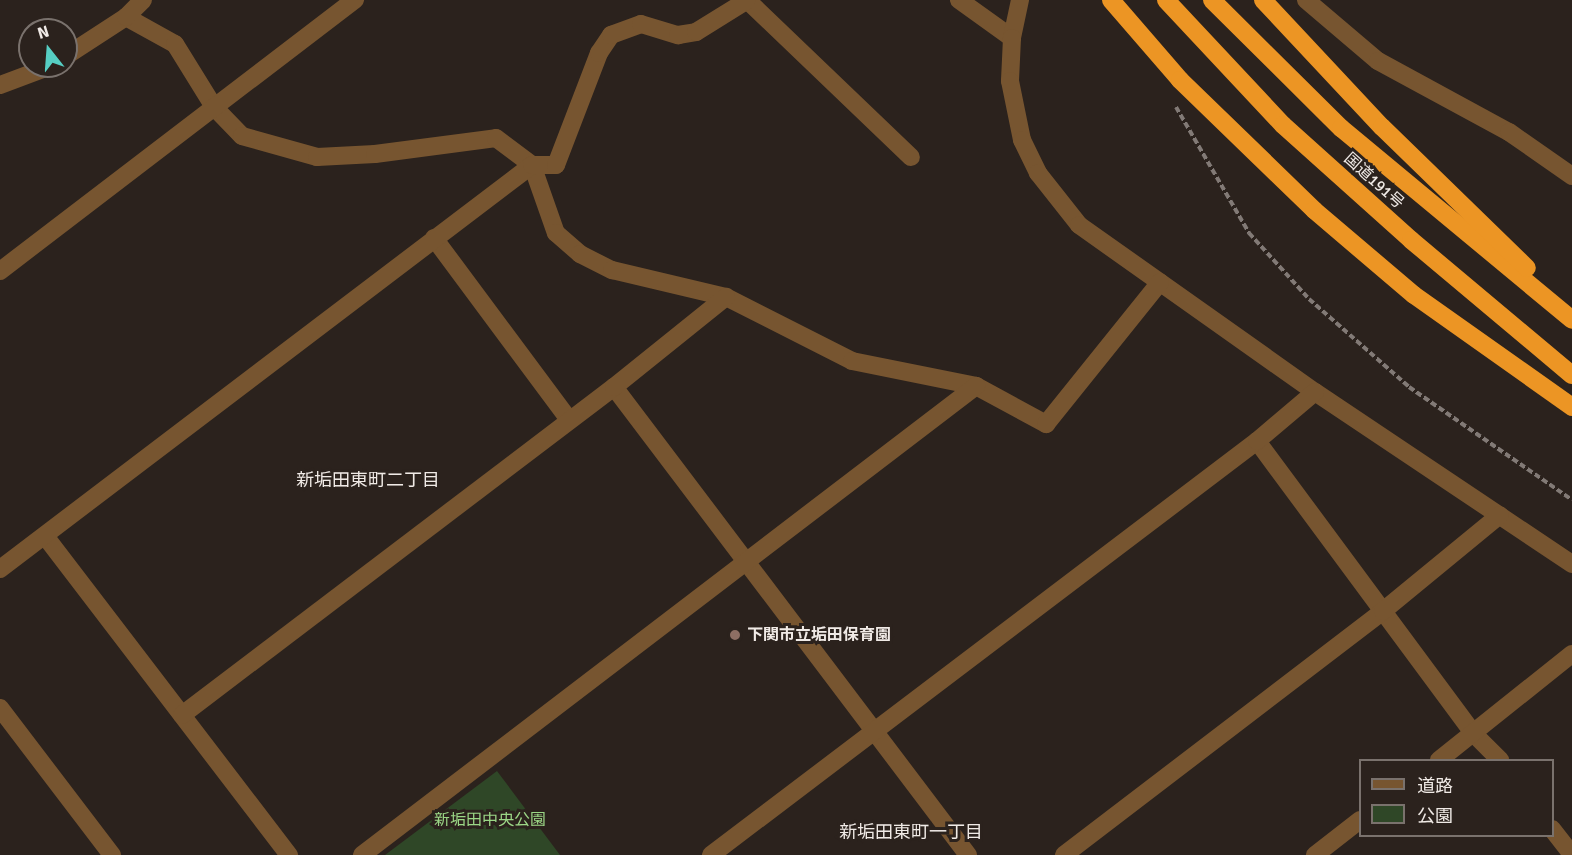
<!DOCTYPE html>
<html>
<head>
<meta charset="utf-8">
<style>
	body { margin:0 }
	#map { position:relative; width:1572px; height:855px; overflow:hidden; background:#2b221d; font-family:Signika,"Noto Sans JP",sans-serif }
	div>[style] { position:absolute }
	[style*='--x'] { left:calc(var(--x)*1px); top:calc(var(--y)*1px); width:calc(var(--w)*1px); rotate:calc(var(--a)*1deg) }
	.green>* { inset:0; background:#2f4727 }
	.path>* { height:4px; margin-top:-2px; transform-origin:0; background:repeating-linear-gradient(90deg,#827a76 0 6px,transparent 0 9px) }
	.minor>* { height:18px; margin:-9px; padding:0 9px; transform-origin:9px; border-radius:9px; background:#775530 }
	.highway>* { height:18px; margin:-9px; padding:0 9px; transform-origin:9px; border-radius:9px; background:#ec9524 }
	.dots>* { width:16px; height:16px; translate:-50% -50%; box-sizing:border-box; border:3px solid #2b221d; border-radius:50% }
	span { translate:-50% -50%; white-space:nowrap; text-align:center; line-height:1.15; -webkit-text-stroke:6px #2b221d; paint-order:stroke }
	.street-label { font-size:16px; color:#f0eae6 }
	.poi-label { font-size:16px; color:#f0eae6; font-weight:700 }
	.left { translate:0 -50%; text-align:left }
	.park-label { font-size:16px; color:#9bd686 }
	.neighbourhood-label { font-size:18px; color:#f0eae6 }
	.legend { position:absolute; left:1359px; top:759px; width:195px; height:78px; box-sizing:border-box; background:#2b221d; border:2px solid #7a726d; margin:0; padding:8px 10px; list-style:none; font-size:18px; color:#f0eae6 }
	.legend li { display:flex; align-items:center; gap:12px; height:30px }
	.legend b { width:30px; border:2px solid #7a726d }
	.north { position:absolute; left:18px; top:18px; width:60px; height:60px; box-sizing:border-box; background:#2b221d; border:2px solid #7a726d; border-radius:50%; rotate:343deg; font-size:16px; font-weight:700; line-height:24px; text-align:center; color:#f0eae6 }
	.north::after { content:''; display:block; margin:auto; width:21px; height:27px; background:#56cec3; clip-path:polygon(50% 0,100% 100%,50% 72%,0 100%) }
</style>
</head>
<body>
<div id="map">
	<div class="green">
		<div style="clip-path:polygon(497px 771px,560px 855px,385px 855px)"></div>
	</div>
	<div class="path">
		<div style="--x:1176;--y:107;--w:146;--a:59.9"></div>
		<div style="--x:1249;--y:233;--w:89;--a:47.7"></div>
		<div style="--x:1309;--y:299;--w:133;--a:41.3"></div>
		<div style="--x:1409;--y:387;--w:198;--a:34.7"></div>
	</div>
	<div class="minor">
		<div style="--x:747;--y:0;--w:227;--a:43.8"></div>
		<div style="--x:959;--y:0;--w:65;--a:35.6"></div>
		<div style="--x:1020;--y:0;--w:39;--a:102"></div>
		<div style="--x:1012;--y:38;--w:43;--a:92.7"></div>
		<div style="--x:1010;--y:81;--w:60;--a:78.5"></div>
		<div style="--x:1022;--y:140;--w:37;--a:64"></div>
		<div style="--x:1038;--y:173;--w:66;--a:51.7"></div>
		<div style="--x:1079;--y:225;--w:289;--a:35.3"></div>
		<div style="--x:1315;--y:392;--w:309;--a:33.8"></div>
		<div style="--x:1306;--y:0;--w:94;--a:40.3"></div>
		<div style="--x:1378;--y:61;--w:149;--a:28.5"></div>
		<div style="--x:1509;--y:132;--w:77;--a:34.9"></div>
		<div style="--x:126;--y:17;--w:56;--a:28.9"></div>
		<div style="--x:175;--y:44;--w:74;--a:58.2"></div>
		<div style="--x:214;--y:107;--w:40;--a:46"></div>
		<div style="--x:242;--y:136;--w:78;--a:15.6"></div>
		<div style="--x:317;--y:157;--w:58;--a:-3"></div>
		<div style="--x:375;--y:154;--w:122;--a:-7.5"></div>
		<div style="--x:496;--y:138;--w:45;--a:36.9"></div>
		<div style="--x:532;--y:165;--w:72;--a:70.6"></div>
		<div style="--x:556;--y:233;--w:32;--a:41"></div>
		<div style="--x:580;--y:254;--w:36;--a:27"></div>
		<div style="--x:612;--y:270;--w:117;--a:13.3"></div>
		<div style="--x:726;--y:297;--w:141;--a:26.9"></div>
		<div style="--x:852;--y:361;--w:126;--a:11.4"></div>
		<div style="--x:976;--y:386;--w:80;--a:28.5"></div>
		<div style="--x:1046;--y:424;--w:182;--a:-51.2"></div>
		<div style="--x:66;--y:56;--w:72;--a:-33"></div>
		<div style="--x:126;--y:17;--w:24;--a:-45"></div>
		<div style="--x:0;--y:85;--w:54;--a:-20.4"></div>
		<div style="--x:434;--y:238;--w:227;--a:53.4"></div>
		<div style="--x:0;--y:271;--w:447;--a:-37.4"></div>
		<div style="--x:614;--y:387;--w:587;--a:52.9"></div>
		<div style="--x:1257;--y:441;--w:365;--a:53.5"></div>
		<div style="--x:1474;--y:734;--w:37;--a:45"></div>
		<div style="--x:45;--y:536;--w:402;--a:52.6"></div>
		<div style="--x:0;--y:569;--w:668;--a:-37.21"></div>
		<div style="--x:532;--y:165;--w:24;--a:0"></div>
		<div style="--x:556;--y:165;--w:120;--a:-69"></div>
		<div style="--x:599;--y:53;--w:22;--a:-56"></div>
		<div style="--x:611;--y:35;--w:32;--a:-20"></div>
		<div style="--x:641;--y:24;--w:39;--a:17"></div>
		<div style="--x:678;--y:35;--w:18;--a:-9"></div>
		<div style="--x:696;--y:32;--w:59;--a:-31.8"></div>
		<div style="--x:0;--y:708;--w:185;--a:52.7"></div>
		<div style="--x:182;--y:715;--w:542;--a:-37.21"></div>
		<div style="--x:614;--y:387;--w:144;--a:-38.8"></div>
		<div style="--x:1439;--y:760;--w:170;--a:-38.6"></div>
		<div style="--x:1552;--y:829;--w:33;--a:52"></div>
		<div style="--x:362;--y:855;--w:773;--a:-37.37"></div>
		<div style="--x:711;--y:855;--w:685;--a:-37.17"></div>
		<div style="--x:1257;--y:441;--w:76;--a:-40.2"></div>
		<div style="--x:1064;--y:855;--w:402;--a:-37.4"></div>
		<div style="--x:1383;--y:611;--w:151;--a:-39.4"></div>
		<div style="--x:1315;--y:855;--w:57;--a:-37.9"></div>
	</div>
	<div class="highway">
		<div style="--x:1111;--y:0;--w:106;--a:49.2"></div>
		<div style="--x:1180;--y:80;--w:187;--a:44.1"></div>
		<div style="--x:1314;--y:210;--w:131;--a:40.4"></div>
		<div style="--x:1414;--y:295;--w:194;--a:35.3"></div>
		<div style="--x:1166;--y:0;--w:171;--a:46.9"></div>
		<div style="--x:1283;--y:125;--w:172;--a:41.9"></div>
		<div style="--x:1411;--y:240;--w:210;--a:40"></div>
		<div style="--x:1212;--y:0;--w:182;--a:44.8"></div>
		<div style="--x:1341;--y:128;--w:300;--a:39.7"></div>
		<div style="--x:1263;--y:0;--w:174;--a:46.9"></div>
		<div style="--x:1382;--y:127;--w:202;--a:44.2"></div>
	</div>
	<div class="dots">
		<div style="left:735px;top:635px;background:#8d6e63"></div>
	</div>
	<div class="street-label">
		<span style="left:1374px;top:181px;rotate:42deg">国道191号</span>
	</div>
	<div class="poi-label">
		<span class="left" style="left:747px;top:635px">下関市立垢田保育園</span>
	</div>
	<div class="park-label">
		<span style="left:490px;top:820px">新垢田中央公園</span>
	</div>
	<div class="neighbourhood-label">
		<span style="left:368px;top:480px">新垢田東町二丁目</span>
		<span style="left:911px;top:832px">新垢田東町一丁目</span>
	</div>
	<ul class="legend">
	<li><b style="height:8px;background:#775530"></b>道路</li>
	<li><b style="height:16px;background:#2f4727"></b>公園</li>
	</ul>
	<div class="north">N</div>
</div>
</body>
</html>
